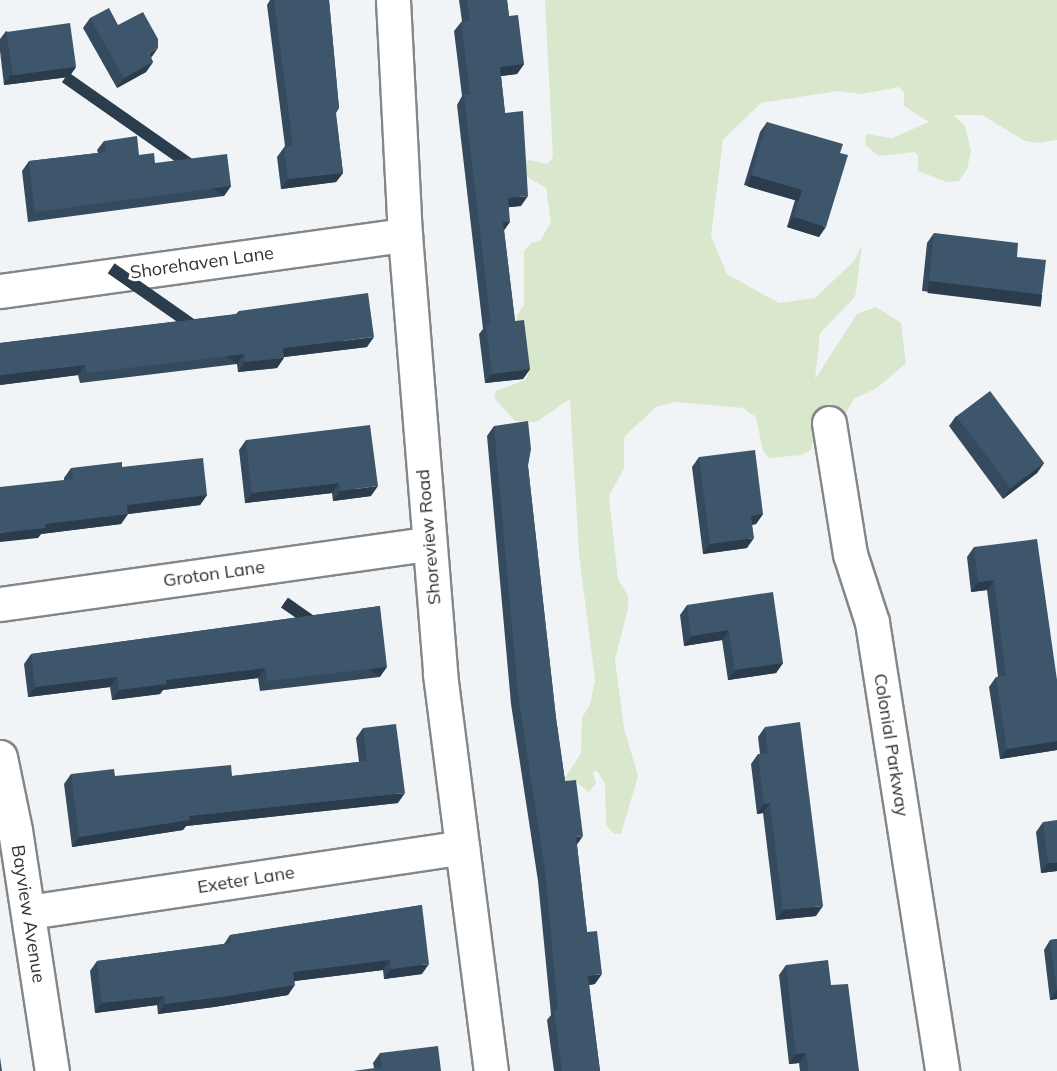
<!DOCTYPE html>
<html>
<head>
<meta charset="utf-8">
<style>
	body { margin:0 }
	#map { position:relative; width:1057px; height:1071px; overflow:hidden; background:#f1f4f7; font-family:Mulish,sans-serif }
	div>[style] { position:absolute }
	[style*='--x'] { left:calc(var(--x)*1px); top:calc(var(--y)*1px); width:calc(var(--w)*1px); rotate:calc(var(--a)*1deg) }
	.green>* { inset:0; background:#d9e8cd }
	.roads { filter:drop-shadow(2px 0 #84878a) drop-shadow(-2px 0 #84878a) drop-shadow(0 2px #84878a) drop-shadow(0 -2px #84878a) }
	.minor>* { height:33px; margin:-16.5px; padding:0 16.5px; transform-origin:16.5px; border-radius:16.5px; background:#fff }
	.wall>* { inset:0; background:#354a5d }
	.shaded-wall>* { inset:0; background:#2b3c4c; transform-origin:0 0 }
	.building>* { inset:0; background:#3e566c; transform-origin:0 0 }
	span { translate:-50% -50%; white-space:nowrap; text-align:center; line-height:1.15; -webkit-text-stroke:6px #fff; paint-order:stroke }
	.street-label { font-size:18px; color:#313233 }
</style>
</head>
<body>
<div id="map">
	<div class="green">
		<div style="clip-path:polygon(545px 0,1057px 0,1057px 140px,1038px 143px,1025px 141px,982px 115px,953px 115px,965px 126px,971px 151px,967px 169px,959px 181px,947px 182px,918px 171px,918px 155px,914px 152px,879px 156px,865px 145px,866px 134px,892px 138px,929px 122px,904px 106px,904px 93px,899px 87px,862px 94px,838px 91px,761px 103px,723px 140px,711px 236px,727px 274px,779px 303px,815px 298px,854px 261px,862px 245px,855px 297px,820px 333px,815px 379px,857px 314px,876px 307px,901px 323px,906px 363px,877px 388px,854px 399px,844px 416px,832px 416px,818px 423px,811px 450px,802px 455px,769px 458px,763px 451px,756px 417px,743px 408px,675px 402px,656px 407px,624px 437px,624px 468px,609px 496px,618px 579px,628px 596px,628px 609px,615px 659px,624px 728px,638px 776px,621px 834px,614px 834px,606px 825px,605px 784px,597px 771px,593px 772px,596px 783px,589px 792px,574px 780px,563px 781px,581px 753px,582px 718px,590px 704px,595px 681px,579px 554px,570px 399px,536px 422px,527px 422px,515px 421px,494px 398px,496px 391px,525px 380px,528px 375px,525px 348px,516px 325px,517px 315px,524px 305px,524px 251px,531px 243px,540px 241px,551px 222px,546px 188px,511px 167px,501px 166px,529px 160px,547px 164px,553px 157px)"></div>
	</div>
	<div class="roads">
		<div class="minor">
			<div style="--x:393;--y:0;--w:235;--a:87.1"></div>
			<div style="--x:405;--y:235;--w:440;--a:85.4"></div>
			<div style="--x:440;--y:674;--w:400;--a:82.7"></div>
			<div style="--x:0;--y:291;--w:409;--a:-7.9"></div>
			<div style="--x:829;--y:423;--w:133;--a:80.9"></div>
			<div style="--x:850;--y:554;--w:71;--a:72.1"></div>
			<div style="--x:872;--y:622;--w:454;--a:81.1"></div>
			<div style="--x:0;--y:604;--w:433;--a:-8"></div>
			<div style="--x:0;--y:757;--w:75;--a:78.4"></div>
			<div style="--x:15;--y:830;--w:244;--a:81.3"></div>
			<div style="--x:29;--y:912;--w:438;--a:-8.5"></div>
		</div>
	</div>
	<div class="wall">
		<div style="clip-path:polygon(270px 0,329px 0,339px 108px,336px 113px,343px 173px,336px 182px,281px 189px,277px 157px,285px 146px,267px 5px)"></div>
		<div style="clip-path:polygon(459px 0,507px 0,509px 16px,524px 64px,517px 74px,501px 76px,505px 113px,521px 206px,509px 207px,504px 230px,515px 321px,530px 369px,523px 379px,485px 383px,479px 334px,483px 329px,457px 105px,462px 96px,454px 31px,462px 21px)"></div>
		<div style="clip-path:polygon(90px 18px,118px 25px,151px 58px,153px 62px,146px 72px,117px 88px,83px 28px)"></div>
		<div style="clip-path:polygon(6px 31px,76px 67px,69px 77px,4px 85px,0 51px,0 39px)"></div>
		<div style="clip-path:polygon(767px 122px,840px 153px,819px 237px,787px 227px,795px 200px,744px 185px,760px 132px)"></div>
		<div style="clip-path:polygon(104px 141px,139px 155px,155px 163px,231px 186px,224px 196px,28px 222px,22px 171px,29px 161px,98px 153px,97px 150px)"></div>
		<div style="clip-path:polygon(934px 233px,1017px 257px,1042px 294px,1035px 304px,922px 291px,927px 243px)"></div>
		<div style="clip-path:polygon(239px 311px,367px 347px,284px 357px,277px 368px,238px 372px,237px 364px,80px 383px,78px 375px,0 385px,0 343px,236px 314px)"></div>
		<div style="clip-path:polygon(956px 416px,1044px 463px,1037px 473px,1003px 499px,949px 426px)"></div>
		<div style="clip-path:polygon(494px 426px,528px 466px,556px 718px,565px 781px,577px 845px,587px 932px,595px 984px,589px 985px,600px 1071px,554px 1071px,547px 1020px,551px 1015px,538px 881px,511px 704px,487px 436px)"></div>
		<div style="clip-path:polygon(246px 440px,371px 496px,333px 501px,332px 493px,245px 503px,239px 450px)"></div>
		<div style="clip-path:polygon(699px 457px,763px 514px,756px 524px,752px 525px,747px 548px,703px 554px,692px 467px)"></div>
		<div style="clip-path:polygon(122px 467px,207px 495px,200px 505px,128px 514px,121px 524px,41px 534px,38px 538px,64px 480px,64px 478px,71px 468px)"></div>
		<div style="clip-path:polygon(974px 547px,1057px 680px,1057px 750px,1000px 759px,989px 687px,996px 677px,998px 677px,987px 590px,971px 592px,967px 557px)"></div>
		<div style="clip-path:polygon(687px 605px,783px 663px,776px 673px,728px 680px,722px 640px,684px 646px,680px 615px)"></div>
		<div style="clip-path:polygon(380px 606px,380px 677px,260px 691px,258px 678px,163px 690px,160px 694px,112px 700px,110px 687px,28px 697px,24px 664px,31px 654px)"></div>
		<div style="clip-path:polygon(765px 727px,816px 916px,776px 920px,763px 813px,757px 814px,751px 764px,758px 754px,760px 754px,758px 737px)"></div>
		<div style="clip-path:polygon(363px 728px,398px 803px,186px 826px,183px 830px,72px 847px,64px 784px,71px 774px,115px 776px,232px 776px,359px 762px,356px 738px)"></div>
		<div style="clip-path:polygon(1043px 822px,1057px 871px,1041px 873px,1036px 832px)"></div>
		<div style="clip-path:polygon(422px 905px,422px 974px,384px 979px,383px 970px,295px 981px,288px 995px,214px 1007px,158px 1014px,157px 1005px,95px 1013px,90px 971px,97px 961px,224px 944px,230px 935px)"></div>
		<div style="clip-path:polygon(1057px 939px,1057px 999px,1050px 1000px,1044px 950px,1050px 940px)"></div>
		<div style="clip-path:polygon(786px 965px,831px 985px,859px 1071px,800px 1071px,799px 1063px,789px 1064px,779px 975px)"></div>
		<div style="clip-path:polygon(380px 1053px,441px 1071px,374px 1068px,373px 1063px)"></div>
	</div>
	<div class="shaded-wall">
		<div style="clip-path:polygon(158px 48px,151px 58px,149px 53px)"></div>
		<div style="clip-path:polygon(153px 62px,146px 72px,117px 88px,124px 78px)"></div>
		<div style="clip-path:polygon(524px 64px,517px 74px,493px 77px,500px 67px)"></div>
		<div style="clip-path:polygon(76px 67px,69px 77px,4px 85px,11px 75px)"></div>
		<div style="clip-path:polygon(343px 173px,336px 182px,281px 189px,288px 179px)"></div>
		<div style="left:751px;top:175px;width:53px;height:12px;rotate:16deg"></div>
		<div style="left:231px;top:186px;width:12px;height:198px;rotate:125deg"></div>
		<div style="clip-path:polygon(528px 196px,521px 206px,501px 208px,508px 198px)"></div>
		<div style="clip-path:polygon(794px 217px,826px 227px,819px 237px,787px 227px)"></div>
		<div style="clip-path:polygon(503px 222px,510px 222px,503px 232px)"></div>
		<div style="left:929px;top:281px;width:114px;height:12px;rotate:7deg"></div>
		<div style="clip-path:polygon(374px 337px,367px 347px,276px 358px,283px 348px)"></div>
		<div style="left:244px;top:354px;width:12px;height:158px;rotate:125deg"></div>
		<div style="clip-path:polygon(284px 358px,277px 368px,238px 372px,245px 362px)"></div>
		<div style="clip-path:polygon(85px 365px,78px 375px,0 385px,0 375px)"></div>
		<div style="clip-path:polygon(530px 369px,523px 379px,485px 383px,492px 374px)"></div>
		<div style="clip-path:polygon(1044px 463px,1037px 473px,1003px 499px,1010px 489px)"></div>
		<div style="clip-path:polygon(339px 483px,332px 493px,245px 503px,252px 493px)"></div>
		<div style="clip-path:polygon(378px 486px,371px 496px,333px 501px,340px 491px)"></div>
		<div style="clip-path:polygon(207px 495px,200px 505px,120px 515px,127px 505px)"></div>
		<div style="clip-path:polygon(128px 514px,121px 524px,41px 534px,38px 538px,0 542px,0 533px,45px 524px)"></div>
		<div style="clip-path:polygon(763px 514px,756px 524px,744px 526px,751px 516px)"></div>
		<div style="clip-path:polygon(754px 538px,747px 548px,703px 554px,710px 544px)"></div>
		<div style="clip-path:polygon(994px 580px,987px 590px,971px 592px,978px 582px)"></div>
		<div style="clip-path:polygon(729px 630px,722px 640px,684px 646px,691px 636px)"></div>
		<div style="clip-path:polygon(783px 663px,776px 673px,728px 680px,735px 670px)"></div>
		<div style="left:387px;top:667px;width:12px;height:121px;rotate:125deg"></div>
		<div style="clip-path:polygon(265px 668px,258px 678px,163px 690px,160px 694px,112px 700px,119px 690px,166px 680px)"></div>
		<div style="clip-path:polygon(117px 677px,110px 687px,28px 697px,35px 687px)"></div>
		<div style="clip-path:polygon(1057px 741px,1057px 750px,1000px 759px,1007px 749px)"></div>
		<div style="clip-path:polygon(405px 793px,398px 803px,186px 826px,183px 830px,72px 847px,79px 837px,189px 816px)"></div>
		<div style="clip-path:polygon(770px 803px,763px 813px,757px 814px,764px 804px)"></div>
		<div style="clip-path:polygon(583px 836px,576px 846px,576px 837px)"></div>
		<div style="clip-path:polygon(1057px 862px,1057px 871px,1041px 873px,1048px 863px)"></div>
		<div style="clip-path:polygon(823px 906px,816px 916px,776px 920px,783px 910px)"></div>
		<div style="clip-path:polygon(390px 960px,383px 970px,286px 982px,293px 972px)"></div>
		<div style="clip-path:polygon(429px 964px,422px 974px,384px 979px,391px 969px)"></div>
		<div style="clip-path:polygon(602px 974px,595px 984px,581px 986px,588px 976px)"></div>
		<div style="clip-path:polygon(295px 985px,288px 995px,214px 1007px,158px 1014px,165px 1004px)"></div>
		<div style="clip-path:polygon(1057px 990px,1057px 999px,1050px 1000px)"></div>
		<div style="clip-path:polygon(164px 996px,157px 1005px,95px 1013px,102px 1003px)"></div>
		<div style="clip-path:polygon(806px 1053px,799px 1063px,789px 1064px,796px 1054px)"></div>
	</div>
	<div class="building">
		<div style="clip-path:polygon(274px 0,329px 0,339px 108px,335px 109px,343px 173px,288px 179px,284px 147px,293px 145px)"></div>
		<div style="clip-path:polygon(467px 0,507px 0,509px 16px,518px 15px,524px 64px,500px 67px,505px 113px,523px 111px,528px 196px,508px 198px,510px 222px,503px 222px,515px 321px,524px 320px,530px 369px,492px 374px,486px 324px,491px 324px,464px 95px,470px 94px,461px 22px,470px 20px)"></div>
		<div style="clip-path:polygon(109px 8px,118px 25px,143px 12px,158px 39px,158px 48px,149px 53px,153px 62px,124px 78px,90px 18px)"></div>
		<div style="left:70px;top:23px;width:44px;height:64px;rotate:82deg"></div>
		<div style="clip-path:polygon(767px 122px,843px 144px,840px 153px,848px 155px,826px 227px,794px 217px,802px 190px,751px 175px)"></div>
		<div style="clip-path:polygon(137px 136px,139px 155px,154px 153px,155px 163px,227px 154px,231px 186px,35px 212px,29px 161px,106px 152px,104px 141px)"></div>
		<div style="clip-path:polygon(934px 233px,1018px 243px,1017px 257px,1046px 260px,1042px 294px,929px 281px)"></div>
		<div style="clip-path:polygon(368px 293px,374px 337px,283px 348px,284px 358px,245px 362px,244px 354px,87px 373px,85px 365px,0 375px,0 343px,239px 314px,239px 311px)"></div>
		<div style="left:990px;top:391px;width:90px;height:42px;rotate:53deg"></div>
		<div style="clip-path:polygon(528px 421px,531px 449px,528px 466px,556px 718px,565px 781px,576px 780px,583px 836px,576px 837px,587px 932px,597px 931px,602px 974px,588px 976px,600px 1071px,562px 1071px,554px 1010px,558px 1009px,545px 871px,518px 694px,494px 426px)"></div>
		<div style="clip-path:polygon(370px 425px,378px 486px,340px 491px,339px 483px,252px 493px,246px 440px)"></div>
		<div style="clip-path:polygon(755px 450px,763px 514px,751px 516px,754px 538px,710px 544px,699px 457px)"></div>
		<div style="clip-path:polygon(203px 458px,207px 495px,127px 505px,128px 514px,45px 524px,45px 528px,0 533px,0 487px,73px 479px,71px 468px,122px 462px,122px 467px)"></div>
		<div style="clip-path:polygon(1037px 539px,1057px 680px,1057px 741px,1007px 749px,996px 677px,1006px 676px,994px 580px,978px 582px,974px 547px)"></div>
		<div style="clip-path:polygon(773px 592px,783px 663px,735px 670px,729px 630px,691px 636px,687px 605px)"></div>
		<div style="clip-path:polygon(380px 606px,387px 667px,267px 681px,265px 668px,166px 680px,167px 684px,119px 690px,117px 677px,35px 687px,31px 654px)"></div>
		<div style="clip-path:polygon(800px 722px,823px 906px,783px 910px,770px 803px,764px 804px,758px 754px,768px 753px,765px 727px)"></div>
		<div style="clip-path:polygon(396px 724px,405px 793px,189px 816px,190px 820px,79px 837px,71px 774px,114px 769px,115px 776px,231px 765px,232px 776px,367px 761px,363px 728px)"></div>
		<div style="clip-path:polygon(1057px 820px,1057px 862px,1048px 863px,1043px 822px)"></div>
		<div style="clip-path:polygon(422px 905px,429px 964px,391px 969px,390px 960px,293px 972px,295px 985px,221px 997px,165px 1004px,164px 996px,102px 1003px,97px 961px,231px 943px,230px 935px)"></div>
		<div style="clip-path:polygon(1057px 939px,1057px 990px,1050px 940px)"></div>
		<div style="clip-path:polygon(828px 960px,831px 985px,848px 984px,859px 1071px,808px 1071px,806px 1053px,796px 1054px,786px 965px)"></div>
		<div style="clip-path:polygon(438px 1046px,441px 1071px,353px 1071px,382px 1067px,380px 1053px)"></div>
		<div style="clip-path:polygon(0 1058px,0 1057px,2px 1071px,0 1071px)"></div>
	</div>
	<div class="street-label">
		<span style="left:202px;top:263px;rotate:-8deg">Shorehaven Lane</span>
		<span style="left:429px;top:537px;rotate:-95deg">Shoreview Road</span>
		<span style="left:214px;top:574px;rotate:-8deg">Groton Lane</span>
		<span style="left:891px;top:745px;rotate:81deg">Colonial Parkway</span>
		<span style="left:246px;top:880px;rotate:-9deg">Exeter Lane</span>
		<span style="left:28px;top:914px;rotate:81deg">Bayview Avenue</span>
	</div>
</div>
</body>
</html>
